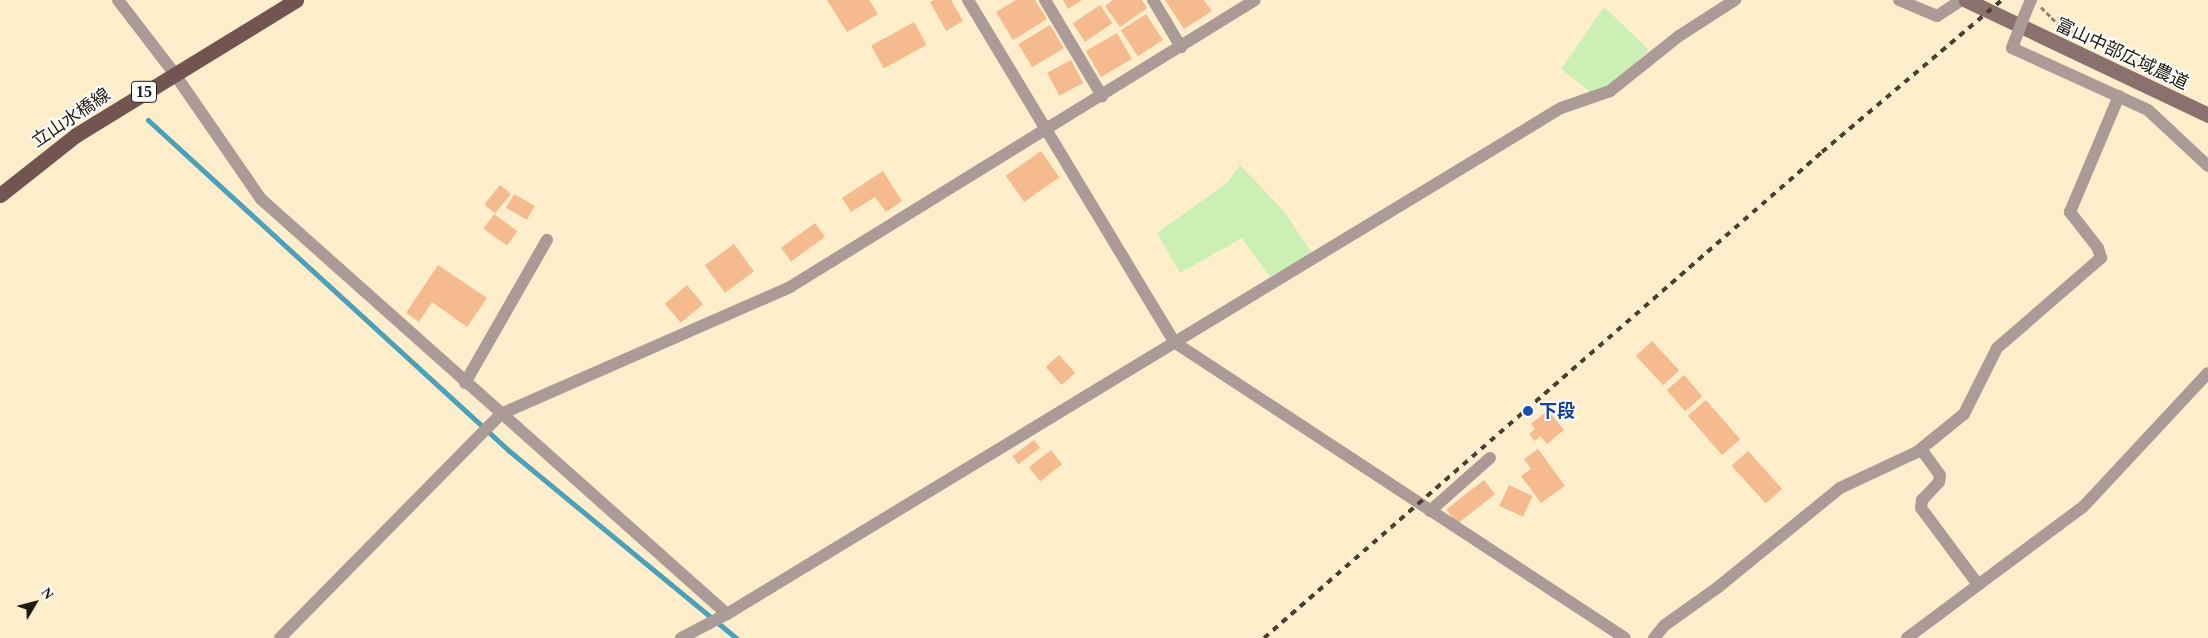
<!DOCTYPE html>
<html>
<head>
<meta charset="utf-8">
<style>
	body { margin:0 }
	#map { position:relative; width:2208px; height:638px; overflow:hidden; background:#feeecc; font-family:"Times New Roman","Noto Sans JP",serif }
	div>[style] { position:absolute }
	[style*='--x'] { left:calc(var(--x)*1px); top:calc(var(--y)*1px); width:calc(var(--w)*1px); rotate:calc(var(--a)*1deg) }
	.green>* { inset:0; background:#cbefb5 }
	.stream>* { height:5px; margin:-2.5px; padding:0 2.5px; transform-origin:2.5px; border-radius:2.5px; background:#4ca0b9 }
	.building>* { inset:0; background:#f5bb8f; transform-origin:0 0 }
	.path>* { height:3px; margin-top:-1.5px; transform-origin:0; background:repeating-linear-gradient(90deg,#90856e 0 5px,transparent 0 7.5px) }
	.street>* { height:12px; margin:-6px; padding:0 6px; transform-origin:6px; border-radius:6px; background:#ac9a97 }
	.secondary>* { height:15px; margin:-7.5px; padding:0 7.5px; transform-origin:7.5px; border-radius:7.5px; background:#8a716d }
	.primary>* { height:15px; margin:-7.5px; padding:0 7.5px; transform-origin:7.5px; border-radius:7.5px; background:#725450 }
	.rail>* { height:4px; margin-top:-2px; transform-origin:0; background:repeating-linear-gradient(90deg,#484030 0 6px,transparent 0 12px) }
	.street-bridge>* { height:12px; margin:-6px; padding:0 6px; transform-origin:6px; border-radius:6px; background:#ac9a97 }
	.dots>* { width:14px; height:14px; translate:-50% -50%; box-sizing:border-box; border:2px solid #fff; border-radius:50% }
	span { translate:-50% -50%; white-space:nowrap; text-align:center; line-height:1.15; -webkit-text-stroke:4px #fff; paint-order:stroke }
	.shield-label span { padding:1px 4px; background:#fff; border:1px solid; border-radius:4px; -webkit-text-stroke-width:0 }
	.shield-label { font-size:16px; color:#211b0f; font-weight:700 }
	.street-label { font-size:18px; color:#211b0f }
	.transit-label { font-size:18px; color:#164399; font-weight:700 }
	.left { translate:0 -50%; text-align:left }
	.north { position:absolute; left:10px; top:578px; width:50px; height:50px; -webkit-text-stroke:4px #fff; paint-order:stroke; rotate:53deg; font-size:14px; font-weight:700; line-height:20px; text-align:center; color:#211b0f }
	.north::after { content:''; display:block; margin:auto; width:18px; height:22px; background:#211b0f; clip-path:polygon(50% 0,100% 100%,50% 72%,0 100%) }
</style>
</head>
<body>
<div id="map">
	<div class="green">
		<div style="clip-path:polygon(1604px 7px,1649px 50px,1614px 85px,1592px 93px,1561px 69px)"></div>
		<div style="clip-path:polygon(1240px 165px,1283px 210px,1312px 253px,1270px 277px,1242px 238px,1180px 273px,1157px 233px,1227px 183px)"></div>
	</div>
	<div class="stream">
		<div style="--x:148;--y:120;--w:488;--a:42.5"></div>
		<div style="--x:508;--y:450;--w:296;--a:39.5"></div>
	</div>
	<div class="building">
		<div style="clip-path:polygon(827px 0,869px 0,878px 14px,847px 32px)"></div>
		<div style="clip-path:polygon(934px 0,951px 0,963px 21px,946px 31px,930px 2px)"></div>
		<div style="clip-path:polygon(1016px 0,1035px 0,1047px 19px,1013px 40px,996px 12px)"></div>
		<div style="clip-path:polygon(1063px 0,1082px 0,1068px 9px)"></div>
		<div style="clip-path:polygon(1113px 0,1142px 0,1147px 8px,1120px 27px,1105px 6px)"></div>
		<div style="clip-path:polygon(1165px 0,1204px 0,1212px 11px,1184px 29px)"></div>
		<div style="left:1100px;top:5px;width:22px;height:33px;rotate:56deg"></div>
		<div style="left:1146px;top:14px;width:31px;height:30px;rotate:57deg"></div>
		<div style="left:914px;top:22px;width:26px;height:49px;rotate:61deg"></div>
		<div style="left:1050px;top:25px;width:27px;height:37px;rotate:59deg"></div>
		<div style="left:1117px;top:33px;width:30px;height:36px;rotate:60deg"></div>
		<div style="left:1071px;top:60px;width:26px;height:27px;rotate:62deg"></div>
		<div style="left:1041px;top:151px;width:32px;height:43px;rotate:55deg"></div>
		<div style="clip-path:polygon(883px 171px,902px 201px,886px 212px,875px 197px,851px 212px,842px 198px)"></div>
		<div style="left:500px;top:185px;width:14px;height:25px;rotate:39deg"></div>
		<div style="left:514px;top:194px;width:24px;height:16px;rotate:30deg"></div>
		<div style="left:494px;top:214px;width:29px;height:18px;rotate:36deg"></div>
		<div style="left:815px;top:223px;width:17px;height:42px;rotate:54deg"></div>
		<div style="left:734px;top:244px;width:34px;height:36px;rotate:54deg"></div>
		<div style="clip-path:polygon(438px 265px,487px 298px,467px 327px,432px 302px,419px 322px,406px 313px)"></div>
		<div style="left:687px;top:285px;width:25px;height:29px;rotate:50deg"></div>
		<div style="left:1652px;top:341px;width:40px;height:22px;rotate:47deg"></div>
		<div style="left:1059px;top:355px;width:24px;height:18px;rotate:48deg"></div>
		<div style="left:1684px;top:375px;width:28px;height:23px;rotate:49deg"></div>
		<div style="left:1706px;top:400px;width:52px;height:24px;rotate:49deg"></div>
		<div style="clip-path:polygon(1548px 410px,1564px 430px,1547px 444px,1540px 436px,1535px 441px,1529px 434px,1535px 429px,1531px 424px)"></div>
		<div style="left:1034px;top:440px;width:10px;height:27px;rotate:53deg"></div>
		<div style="clip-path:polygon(1538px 449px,1565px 486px,1541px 503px,1521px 476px,1531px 469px,1524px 459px)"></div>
		<div style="left:1051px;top:450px;width:18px;height:28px;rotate:52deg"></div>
		<div style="left:1748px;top:451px;width:51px;height:22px;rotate:48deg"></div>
		<div style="left:1484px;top:480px;width:18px;height:48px;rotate:52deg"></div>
		<div style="left:1509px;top:485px;width:26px;height:23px;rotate:25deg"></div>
	</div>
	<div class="path">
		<div style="--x:2041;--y:7;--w:23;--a:45"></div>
		<div style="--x:2057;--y:23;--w:21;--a:29"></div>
	</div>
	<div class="street">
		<div style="--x:118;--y:0;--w:92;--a:52.5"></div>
		<div style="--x:174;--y:73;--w:153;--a:55.4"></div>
		<div style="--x:261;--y:199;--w:624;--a:41.69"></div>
		<div style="--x:968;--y:0;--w:399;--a:58.9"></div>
		<div style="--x:1174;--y:342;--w:539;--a:33.28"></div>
		<div style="--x:1045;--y:0;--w:112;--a:59.3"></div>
		<div style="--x:1153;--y:0;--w:55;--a:59.2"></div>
		<div style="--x:1899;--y:0;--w:41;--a:22.8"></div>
		<div style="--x:1937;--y:16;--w:30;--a:-33"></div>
		<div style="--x:2025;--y:14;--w:15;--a:-67"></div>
		<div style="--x:2012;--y:48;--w:149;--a:24.5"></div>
		<div style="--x:2148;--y:110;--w:82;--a:43"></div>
		<div style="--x:465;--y:383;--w:165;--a:-60.2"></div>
		<div style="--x:1921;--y:449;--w:32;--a:54"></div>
		<div style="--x:1940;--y:475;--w:7;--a:98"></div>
		<div style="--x:1939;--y:482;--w:25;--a:133"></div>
		<div style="--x:1922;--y:500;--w:8;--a:97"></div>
		<div style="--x:1921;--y:508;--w:94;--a:53.3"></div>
		<div style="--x:1430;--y:511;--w:80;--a:-41.5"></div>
		<div style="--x:280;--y:638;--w:315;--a:-45.4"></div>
		<div style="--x:501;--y:414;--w:316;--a:-23.7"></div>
		<div style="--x:790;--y:287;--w:546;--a:-31.68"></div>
		<div style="--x:681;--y:638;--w:52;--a:-27.6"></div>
		<div style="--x:727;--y:614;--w:975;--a:-31.25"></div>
		<div style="--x:1561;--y:108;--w:52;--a:-19.1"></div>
		<div style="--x:1610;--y:91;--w:88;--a:-38.6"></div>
		<div style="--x:1679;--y:36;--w:67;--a:-32.7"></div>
		<div style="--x:1654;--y:638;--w:17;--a:-50"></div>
		<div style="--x:1665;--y:625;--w:64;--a:-35.4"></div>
		<div style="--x:1717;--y:588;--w:159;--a:-39.1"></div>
		<div style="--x:1840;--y:488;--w:85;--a:-25.1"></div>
		<div style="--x:1917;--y:452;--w:60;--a:-39"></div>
		<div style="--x:1964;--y:414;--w:74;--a:-63.4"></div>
		<div style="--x:1997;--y:348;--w:138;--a:-40.9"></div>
		<div style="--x:2101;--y:258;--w:10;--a:-107"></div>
		<div style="--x:2098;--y:248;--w:46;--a:-127.9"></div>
		<div style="--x:2070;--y:212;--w:126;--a:-67.1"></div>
		<div style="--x:1907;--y:638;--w:219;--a:-36.7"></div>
		<div style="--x:2083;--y:507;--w:183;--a:-47"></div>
	</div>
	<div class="secondary">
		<div style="--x:1966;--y:0;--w:268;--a:25.4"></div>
	</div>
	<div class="primary">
		<div style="--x:0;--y:195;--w:97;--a:-38.3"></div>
		<div style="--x:76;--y:135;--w:258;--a:-31.5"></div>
	</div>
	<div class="rail">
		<div style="--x:1264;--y:638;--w:740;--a:-41.05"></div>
		<div style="--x:1822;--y:152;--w:236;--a:-40.2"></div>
	</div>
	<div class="street-bridge">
		<div style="--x:2012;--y:48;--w:36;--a:-69"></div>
	</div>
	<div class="dots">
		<div style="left:1528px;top:411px;background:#1a4fb4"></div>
	</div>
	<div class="shield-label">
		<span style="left:144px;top:92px">15</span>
	</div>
	<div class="street-label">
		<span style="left:2122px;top:54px;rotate:25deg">富山中部広域農道</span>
		<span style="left:71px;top:118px;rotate:-34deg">立山水橋線</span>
	</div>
	<div class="transit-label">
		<span class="left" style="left:1539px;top:411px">下段</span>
	</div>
	<div class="north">N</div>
</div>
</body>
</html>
